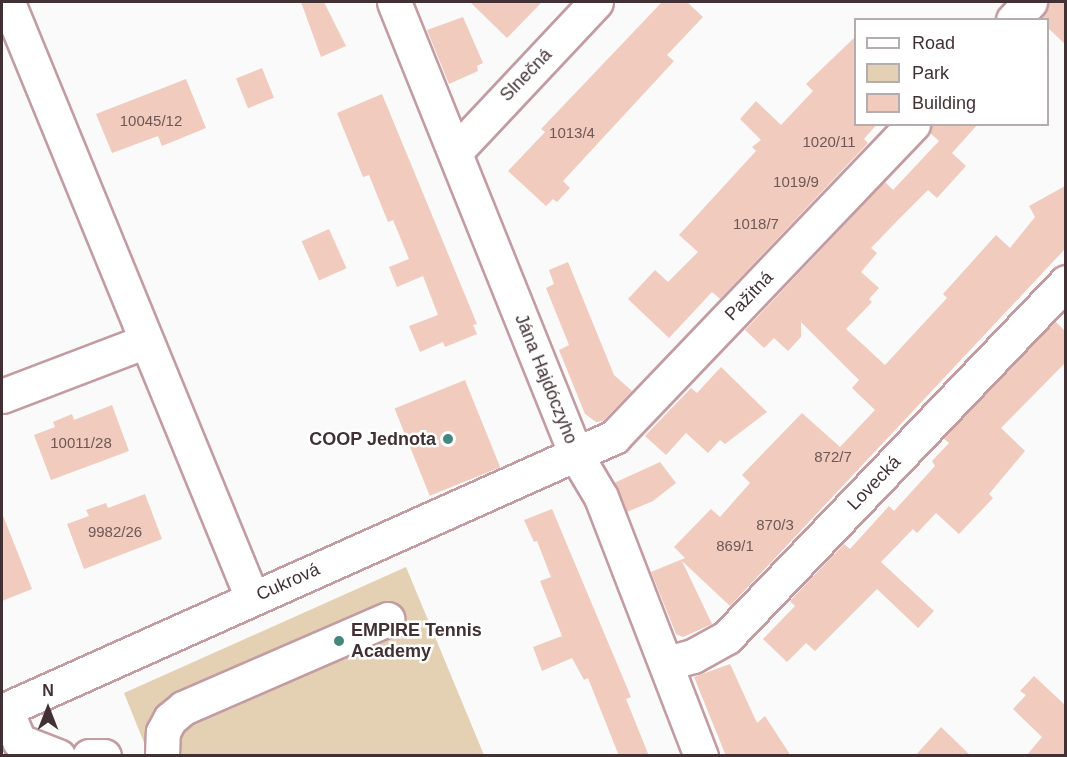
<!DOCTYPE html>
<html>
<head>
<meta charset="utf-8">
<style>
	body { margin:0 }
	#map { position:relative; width:1067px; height:757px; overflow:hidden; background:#fafafa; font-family:Helvetica,sans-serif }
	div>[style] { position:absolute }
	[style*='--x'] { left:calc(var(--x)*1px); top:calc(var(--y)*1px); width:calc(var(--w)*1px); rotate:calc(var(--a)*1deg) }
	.green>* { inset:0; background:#e4d0b3 }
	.building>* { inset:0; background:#f1cbbd; transform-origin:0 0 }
	.roads { filter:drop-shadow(2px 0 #c39ca2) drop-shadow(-2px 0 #c39ca2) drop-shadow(0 2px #c39ca2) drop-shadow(0 -2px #c39ca2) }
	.minor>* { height:33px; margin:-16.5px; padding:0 16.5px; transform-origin:16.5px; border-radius:16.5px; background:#fff }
	.dots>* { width:16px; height:16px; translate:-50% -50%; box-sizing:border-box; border:3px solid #fff; border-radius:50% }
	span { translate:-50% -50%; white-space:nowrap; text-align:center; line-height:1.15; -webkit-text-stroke:5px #fff; paint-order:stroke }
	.number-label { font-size:15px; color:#6e5856 }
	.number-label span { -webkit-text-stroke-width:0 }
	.street-label { font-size:18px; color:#423134 }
	.poi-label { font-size:18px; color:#423134; font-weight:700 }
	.right { translate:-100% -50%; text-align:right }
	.left { translate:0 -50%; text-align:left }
	.frame { position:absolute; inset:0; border:3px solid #423134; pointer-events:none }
	.legend { position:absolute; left:854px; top:18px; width:195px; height:108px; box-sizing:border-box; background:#fff; border:2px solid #b3adae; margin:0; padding:8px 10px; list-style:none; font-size:18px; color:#423134 }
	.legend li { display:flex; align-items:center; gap:12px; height:30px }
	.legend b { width:30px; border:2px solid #b3adae }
	.north { position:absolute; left:18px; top:679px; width:60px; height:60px; -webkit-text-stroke:4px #fff; paint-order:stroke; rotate:0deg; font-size:16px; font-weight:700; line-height:24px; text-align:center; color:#423134 }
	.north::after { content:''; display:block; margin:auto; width:21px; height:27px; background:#423134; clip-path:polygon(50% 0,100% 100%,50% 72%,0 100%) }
</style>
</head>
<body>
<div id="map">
	<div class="green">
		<div style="clip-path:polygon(406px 567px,484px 755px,149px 755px,124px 693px)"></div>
	</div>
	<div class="building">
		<div style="clip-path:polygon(301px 2px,324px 2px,346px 46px,321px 57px)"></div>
		<div style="clip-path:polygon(470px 2px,542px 2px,507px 38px)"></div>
		<div style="clip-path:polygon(662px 2px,687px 2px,703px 17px,667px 55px,674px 61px,563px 181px,570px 188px,557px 202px,553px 199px,546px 206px,508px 171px,545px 132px,541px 129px)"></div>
		<div style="clip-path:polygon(1048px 2px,1065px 2px,1065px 44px,1047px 27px,1047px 20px,1040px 19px)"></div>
		<div style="clip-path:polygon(463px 17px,483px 63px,477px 66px,478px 71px,449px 84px,427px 30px)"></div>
		<div style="clip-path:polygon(855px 37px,855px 124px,877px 124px,864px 139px,868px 143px,720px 299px,712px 292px,669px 338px,628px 299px,655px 270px,668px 282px,698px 252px,679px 235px,756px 151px,752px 147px,761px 140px,740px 119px,756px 101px,781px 125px,813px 91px,806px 84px)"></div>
		<div style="left:262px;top:68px;width:32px;height:28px;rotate:68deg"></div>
		<div style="clip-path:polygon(186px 79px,206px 128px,162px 146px,158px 136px,112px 153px,96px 114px)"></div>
		<div style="clip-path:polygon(382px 94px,477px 324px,473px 325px,477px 334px,445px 347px,443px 342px,420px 352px,409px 326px,438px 315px,423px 276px,397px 287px,389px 267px,409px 259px,393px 220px,388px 222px,369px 175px,363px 177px,337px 113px)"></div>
		<div style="clip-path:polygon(931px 124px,978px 124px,952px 153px,966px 166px,937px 198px,928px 190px,898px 220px,871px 248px,877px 253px,861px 272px,879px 288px,869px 299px,872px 302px,846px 329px,885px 365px,947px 298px,943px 294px,996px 235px,1010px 248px,1035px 217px,1029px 206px,1065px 186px,1065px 249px,730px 606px,682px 561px,712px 624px,683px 637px,676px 634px,651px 572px,685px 558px,674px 547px,711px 509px,720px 517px,750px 483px,742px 475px,802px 413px,840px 447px,875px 410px,852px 388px,859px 380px,801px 322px,801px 337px,788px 351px,774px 338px,764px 348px,745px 330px,885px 182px,893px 190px,939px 141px,929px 132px)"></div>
		<div style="left:329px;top:229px;width:43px;height:30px;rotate:66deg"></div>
		<div style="clip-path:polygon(568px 262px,614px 375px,632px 391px,603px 421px,596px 422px,585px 414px,559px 350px,569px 345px,546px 288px,554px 284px,549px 270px)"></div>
		<div style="clip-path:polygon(1055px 321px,1065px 331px,1065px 363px,1001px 428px,1025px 451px,989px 494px,993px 498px,959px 534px,936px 513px,917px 533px,913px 529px,881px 562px,934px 611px,918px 628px,877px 589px,815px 651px,806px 643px,787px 662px,763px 639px,795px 606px,790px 601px,844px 544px,850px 549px,889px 506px,894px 511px,935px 466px,932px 461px,949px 443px,943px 438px)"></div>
		<div style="clip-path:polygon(721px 367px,767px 412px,725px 444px,720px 440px,708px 453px,686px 433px,666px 455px,645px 436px,691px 388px,697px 393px)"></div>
		<div style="left:465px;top:380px;width:94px;height:76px;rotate:68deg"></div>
		<div style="clip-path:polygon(112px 405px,129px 451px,51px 480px,34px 435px,55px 427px,53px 422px,72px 414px,74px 420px)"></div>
		<div style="clip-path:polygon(660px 462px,676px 483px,653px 501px,627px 512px,614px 483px)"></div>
		<div style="clip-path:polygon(145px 494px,162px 539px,84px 569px,67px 524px,89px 516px,86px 510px,106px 503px,108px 508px)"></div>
		<div style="clip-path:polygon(552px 509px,631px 697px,626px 699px,649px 756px,619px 756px,588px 678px,584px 680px,572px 658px,542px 671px,533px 647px,562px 636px,540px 581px,551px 577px,537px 541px,534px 542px,524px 520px)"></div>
		<div style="clip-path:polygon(2px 513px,32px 589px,2px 601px)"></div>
		<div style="clip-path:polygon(730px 664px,757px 723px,765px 716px,791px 756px,726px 756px,694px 677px)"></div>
		<div style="clip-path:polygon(1034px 676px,1065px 705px,1065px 756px,1026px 756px,1042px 737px,1013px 709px,1026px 695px,1020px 691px)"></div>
		<div style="clip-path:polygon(941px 727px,971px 756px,915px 756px)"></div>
	</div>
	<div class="roads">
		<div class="minor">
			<div style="--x:394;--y:2;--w:488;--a:68.1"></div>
			<div style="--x:576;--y:455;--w:49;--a:59.2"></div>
			<div style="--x:601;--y:497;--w:278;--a:68.9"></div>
			<div style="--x:11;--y:10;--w:635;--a:67.71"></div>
			<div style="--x:1013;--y:20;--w:25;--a:-47"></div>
			<div style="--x:457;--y:150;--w:203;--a:-46.8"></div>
			<div style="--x:2;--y:396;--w:154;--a:-20.9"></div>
			<div style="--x:667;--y:663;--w:27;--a:-15"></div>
			<div style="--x:693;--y:656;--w:39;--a:-29"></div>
			<div style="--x:727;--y:637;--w:491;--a:-46.3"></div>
			<div style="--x:6;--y:710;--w:34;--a:67"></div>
			<div style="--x:19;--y:741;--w:42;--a:21"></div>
			<div style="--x:2;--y:711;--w:671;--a:-24.12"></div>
			<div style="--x:614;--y:437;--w:433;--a:-46.3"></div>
			<div style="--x:89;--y:756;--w:15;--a:0"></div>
			<div style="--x:162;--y:756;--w:24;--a:-88"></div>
			<div style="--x:163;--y:732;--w:15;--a:-62"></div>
			<div style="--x:170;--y:719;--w:17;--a:-40"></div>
			<div style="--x:183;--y:708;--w:223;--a:-23.5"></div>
		</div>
	</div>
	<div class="dots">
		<div style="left:448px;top:439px;background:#44887d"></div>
		<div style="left:339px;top:641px;background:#44887d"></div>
	</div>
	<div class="number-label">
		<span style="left:151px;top:121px">10045/12</span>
		<span style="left:572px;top:133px">1013/4</span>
		<span style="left:829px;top:142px">1020/11</span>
		<span style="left:796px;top:182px">1019/9</span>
		<span style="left:756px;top:224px">1018/7</span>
		<span style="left:81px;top:443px">10011/28</span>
		<span style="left:833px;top:457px">872/7</span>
		<span style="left:775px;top:525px">870/3</span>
		<span style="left:115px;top:532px">9982/26</span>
		<span style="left:735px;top:546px">869/1</span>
	</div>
	<div class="street-label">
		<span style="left:526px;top:75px;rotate:-46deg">Slnečná</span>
		<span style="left:749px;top:296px;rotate:-46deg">Pažitná</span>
		<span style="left:546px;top:379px;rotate:68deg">Jána Hajdóczyho</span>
		<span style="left:874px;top:483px;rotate:-46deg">Lovecká</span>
		<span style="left:288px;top:582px;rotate:-24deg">Cukrová</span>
	</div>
	<div class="poi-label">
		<span class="right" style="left:436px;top:439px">COOP Jednota</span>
		<span class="left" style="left:351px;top:641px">EMPIRE Tennis<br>Academy</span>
	</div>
	<div class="frame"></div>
	<ul class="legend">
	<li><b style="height:8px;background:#fff"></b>Road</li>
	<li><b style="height:16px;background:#e4d0b3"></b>Park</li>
	<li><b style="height:16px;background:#f1cbbd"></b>Building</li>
	</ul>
	<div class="north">N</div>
</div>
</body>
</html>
